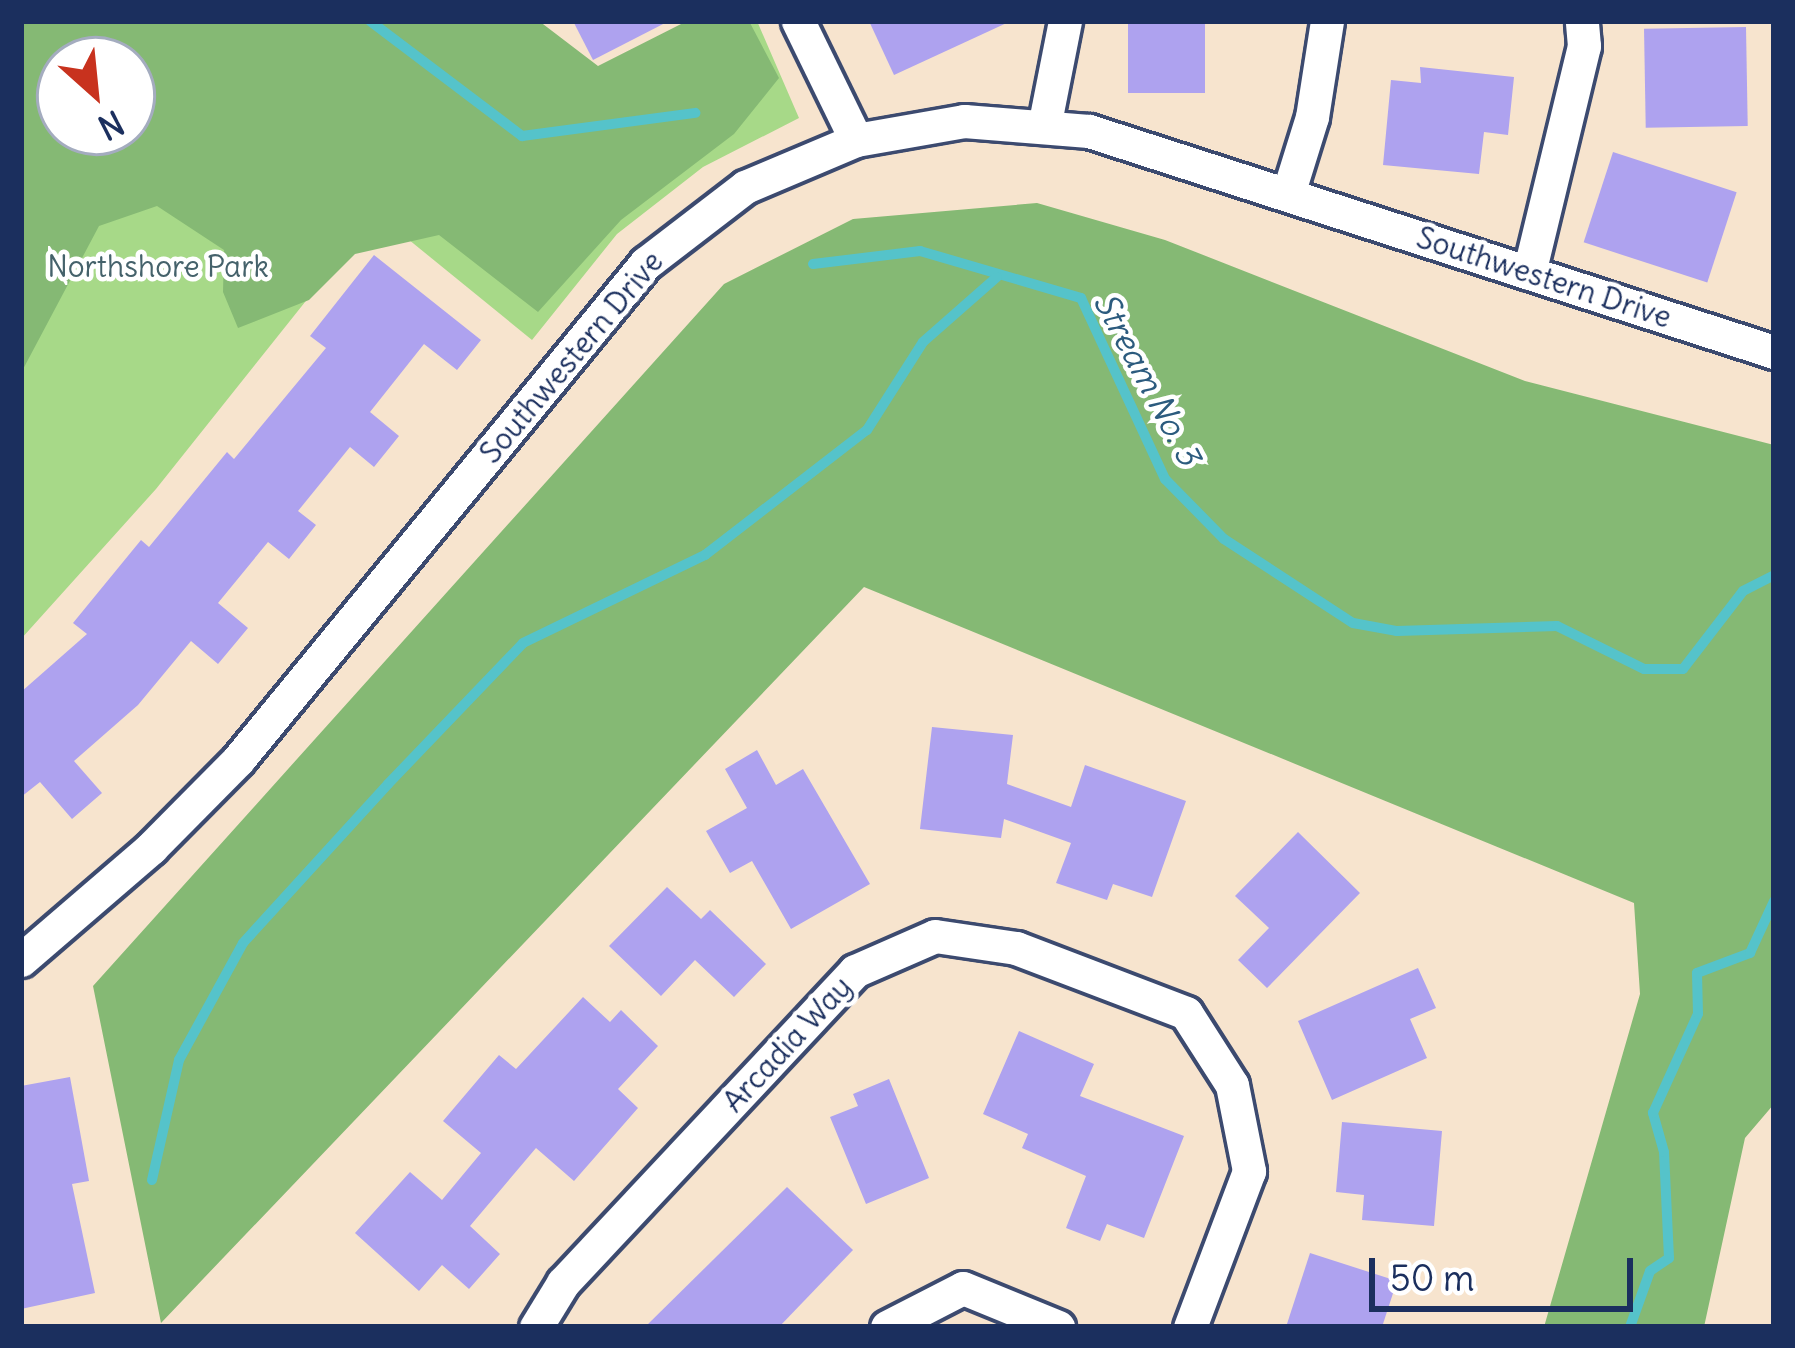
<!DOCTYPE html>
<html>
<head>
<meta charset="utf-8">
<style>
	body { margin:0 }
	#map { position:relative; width:1795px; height:1348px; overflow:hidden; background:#f7e4ce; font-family:Delius,sans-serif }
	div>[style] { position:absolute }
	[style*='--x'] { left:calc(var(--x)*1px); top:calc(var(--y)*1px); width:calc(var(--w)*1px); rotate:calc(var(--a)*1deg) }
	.green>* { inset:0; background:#a7d988 }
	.forest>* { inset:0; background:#85b974 }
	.stream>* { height:10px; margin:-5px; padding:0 5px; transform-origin:5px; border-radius:5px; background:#55c3ca }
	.building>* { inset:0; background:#aea2ef; transform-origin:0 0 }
	.roads { filter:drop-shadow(3px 0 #3c4a6f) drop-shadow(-3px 0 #3c4a6f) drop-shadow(0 3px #3c4a6f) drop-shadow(0 -3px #3c4a6f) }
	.minor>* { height:33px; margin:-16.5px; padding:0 16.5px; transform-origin:16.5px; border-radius:16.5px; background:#fff }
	span { translate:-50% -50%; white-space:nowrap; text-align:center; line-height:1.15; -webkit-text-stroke:9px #fff; paint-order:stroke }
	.park-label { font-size:30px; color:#45626b }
	.street-label { font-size:30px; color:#1b2f5e }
	.water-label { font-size:33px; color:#2c5b7e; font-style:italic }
	.frame { position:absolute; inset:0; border:24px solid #1b2f5e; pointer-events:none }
	.north { position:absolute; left:36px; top:36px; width:120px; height:120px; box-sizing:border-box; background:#fff; border:3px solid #a4acbf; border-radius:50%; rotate:153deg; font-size:33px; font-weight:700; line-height:48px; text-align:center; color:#1b2f5e }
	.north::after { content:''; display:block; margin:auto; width:42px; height:54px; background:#c8321e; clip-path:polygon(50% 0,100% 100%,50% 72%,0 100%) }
	.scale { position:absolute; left:1369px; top:1258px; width:264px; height:54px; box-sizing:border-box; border:6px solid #1b2f5e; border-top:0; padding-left:15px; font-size:36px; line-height:42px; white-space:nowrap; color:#1b2f5e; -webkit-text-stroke:9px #fff; paint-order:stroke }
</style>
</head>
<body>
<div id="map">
	<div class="green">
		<div style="clip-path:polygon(evenodd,21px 21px,561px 87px,700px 21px,757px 21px,799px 118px,703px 167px,617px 234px,532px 340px,376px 213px,156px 489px,21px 639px,21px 21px,60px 60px,132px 60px,132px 132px,60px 132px,60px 60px)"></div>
	</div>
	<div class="forest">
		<div style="clip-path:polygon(evenodd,21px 21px,539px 21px,598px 66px,687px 21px,749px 21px,779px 78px,734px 134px,621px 220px,538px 312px,439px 235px,355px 254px,309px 300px,238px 328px,223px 292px,224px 250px,157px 206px,99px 226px,21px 373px,21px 21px,60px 60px,132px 60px,132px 132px,60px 132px,60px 60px)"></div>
		<div style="clip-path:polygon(1037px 203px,1165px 240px,1525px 381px,1774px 445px,1774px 1104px,1745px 1138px,1704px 1327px,1544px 1327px,1640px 994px,1634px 903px,864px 587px,161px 1323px,93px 986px,724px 284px,853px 219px)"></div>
	</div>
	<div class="stream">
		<div style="--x:370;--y:21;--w:191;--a:37.1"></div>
		<div style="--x:522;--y:136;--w:175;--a:-7.6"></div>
		<div style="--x:813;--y:264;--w:108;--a:-6.9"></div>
		<div style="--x:920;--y:251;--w:168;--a:16.3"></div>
		<div style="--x:1081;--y:298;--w:200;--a:65.1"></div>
		<div style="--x:1165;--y:479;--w:84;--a:45.5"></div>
		<div style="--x:1224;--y:539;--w:154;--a:33.1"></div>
		<div style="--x:1353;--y:623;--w:45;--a:10.3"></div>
		<div style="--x:1397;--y:631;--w:160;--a:-1.8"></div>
		<div style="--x:1557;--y:626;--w:97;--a:26.3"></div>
		<div style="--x:1644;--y:669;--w:39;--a:0"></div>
		<div style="--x:1683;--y:669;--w:98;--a:-52.4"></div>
		<div style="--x:1743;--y:591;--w:35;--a:-27"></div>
		<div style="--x:152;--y:1180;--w:123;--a:-77.3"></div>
		<div style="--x:179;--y:1060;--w:133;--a:-61.3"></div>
		<div style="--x:243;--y:943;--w:215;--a:-47.6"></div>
		<div style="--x:388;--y:784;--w:195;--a:-46.2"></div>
		<div style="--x:523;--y:643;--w:202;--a:-25.8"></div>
		<div style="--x:705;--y:555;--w:205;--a:-37.7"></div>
		<div style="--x:867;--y:430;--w:104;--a:-57.5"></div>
		<div style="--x:923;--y:342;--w:98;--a:-41.3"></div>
		<div style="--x:1630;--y:1327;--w:59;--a:-70.3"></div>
		<div style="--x:1650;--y:1271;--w:23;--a:-34"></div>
		<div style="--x:1669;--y:1258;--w:106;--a:-92.7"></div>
		<div style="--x:1664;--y:1152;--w:41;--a:-105.8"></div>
		<div style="--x:1653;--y:1113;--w:109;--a:-65.6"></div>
		<div style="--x:1698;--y:1014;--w:41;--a:-91.4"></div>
		<div style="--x:1697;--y:973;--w:57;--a:-20.7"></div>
		<div style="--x:1750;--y:953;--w:57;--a:-65.2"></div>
	</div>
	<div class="building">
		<div style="clip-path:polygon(573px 21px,669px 21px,593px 60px)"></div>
		<div style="clip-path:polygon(869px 21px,1011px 21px,894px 75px)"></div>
		<div style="left:1128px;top:21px;width:77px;height:72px"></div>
		<div style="left:1746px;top:27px;width:99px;height:102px;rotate:89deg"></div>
		<div style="clip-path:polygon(1420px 67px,1514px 77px,1508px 135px,1484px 132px,1479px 174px,1383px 165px,1391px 80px,1421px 83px)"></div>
		<div style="left:1613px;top:152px;width:130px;height:95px;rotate:18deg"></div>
		<div style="clip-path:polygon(374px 255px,481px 340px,457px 370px,424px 344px,370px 412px,399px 436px,374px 467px,350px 447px,298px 511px,316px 525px,289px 559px,268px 542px,218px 603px,248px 628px,218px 664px,191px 641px,138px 705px,74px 761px,102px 793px,72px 819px,40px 782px,21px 797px,21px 692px,87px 634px,73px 623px,141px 540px,149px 547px,227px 452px,234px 459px,326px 348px,310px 336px)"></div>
		<div style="clip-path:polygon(932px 727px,1013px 735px,1007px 784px,1071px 807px,1085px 765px,1186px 801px,1152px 897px,1113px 884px,1107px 900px,1056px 883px,1071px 843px,1004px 819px,1001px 838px,920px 829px)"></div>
		<div style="clip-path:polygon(757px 750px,776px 785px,803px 769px,870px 884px,791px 929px,752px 861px,730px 873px,706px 831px,747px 808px,725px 769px)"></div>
		<div style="clip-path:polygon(1298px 832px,1360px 893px,1267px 988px,1238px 960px,1269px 928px,1235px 896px)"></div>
		<div style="clip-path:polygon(667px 887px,701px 919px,710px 910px,766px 964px,734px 997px,695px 960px,661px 996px,609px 946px)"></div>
		<div style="clip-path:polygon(1418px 968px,1436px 1008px,1410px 1019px,1427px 1058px,1332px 1100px,1298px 1021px)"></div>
		<div style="clip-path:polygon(583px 997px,610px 1022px,621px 1010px,658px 1046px,618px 1089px,638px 1108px,574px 1181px,536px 1148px,470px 1226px,500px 1254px,469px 1289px,442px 1265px,419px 1291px,355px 1233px,410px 1172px,442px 1200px,481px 1153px,443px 1121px,499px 1055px,516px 1069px)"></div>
		<div style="clip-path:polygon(1019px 1031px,1094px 1064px,1080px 1096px,1184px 1136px,1144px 1238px,1107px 1224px,1100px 1241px,1066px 1228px,1086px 1176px,1022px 1148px,1028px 1134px,983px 1114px)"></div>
		<div style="clip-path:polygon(70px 1077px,89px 1181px,72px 1184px,95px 1293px,21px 1309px,21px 1086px)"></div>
		<div style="clip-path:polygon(889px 1079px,929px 1178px,866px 1204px,830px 1117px,858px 1106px,853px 1094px)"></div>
		<div style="clip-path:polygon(1342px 1122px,1442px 1131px,1434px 1226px,1362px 1220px,1364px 1195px,1336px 1192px)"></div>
		<div style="clip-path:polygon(787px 1187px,853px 1250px,779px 1327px,645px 1327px)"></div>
		<div style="clip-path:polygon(1310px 1253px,1397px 1281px,1382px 1327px,1286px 1327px)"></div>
	</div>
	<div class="roads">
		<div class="minor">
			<div style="--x:798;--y:21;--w:132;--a:64"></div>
			<div style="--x:1045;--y:122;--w:103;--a:-78.8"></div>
			<div style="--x:1288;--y:194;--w:81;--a:-72.7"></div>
			<div style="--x:1312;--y:117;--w:97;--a:-81.1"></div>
			<div style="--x:1529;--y:273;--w:234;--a:-76.4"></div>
			<div style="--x:1584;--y:46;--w:25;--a:-95"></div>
			<div style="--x:21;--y:960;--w:172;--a:-40.7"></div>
			<div style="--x:151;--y:848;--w:124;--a:-45.3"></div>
			<div style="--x:238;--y:760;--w:643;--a:-50.62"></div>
			<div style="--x:646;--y:263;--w:125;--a:-37.5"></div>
			<div style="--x:745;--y:187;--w:121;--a:-22.9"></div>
			<div style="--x:856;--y:140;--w:110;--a:-10"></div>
			<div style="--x:964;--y:121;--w:125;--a:4.6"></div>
			<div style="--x:1089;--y:131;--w:720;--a:17.88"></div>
			<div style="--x:536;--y:1327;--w:52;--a:-58.5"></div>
			<div style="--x:563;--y:1283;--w:427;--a:-46.9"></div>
			<div style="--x:855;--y:971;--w:87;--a:-23.6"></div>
			<div style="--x:935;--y:936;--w:82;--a:8.4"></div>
			<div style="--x:1016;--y:948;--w:182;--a:20.9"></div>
			<div style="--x:1186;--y:1013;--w:85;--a:57.4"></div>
			<div style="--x:1232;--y:1085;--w:88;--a:78.8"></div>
			<div style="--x:1249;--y:1171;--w:167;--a:110.7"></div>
			<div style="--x:887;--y:1327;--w:85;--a:-27.2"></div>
			<div style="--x:963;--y:1288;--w:103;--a:22.3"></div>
		</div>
	</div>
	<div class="park-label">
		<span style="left:158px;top:266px">Northshore Park</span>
	</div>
	<div class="street-label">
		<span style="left:1544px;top:277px;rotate:18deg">Southwestern Drive</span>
		<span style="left:571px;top:357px;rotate:-50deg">Southwestern Drive</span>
		<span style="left:787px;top:1044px;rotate:-47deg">Arcadia Way</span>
	</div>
	<div class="water-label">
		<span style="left:1147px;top:379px;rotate:62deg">Stream No. 3</span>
	</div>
	<div class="frame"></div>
	<div class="north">N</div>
	<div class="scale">50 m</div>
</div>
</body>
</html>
